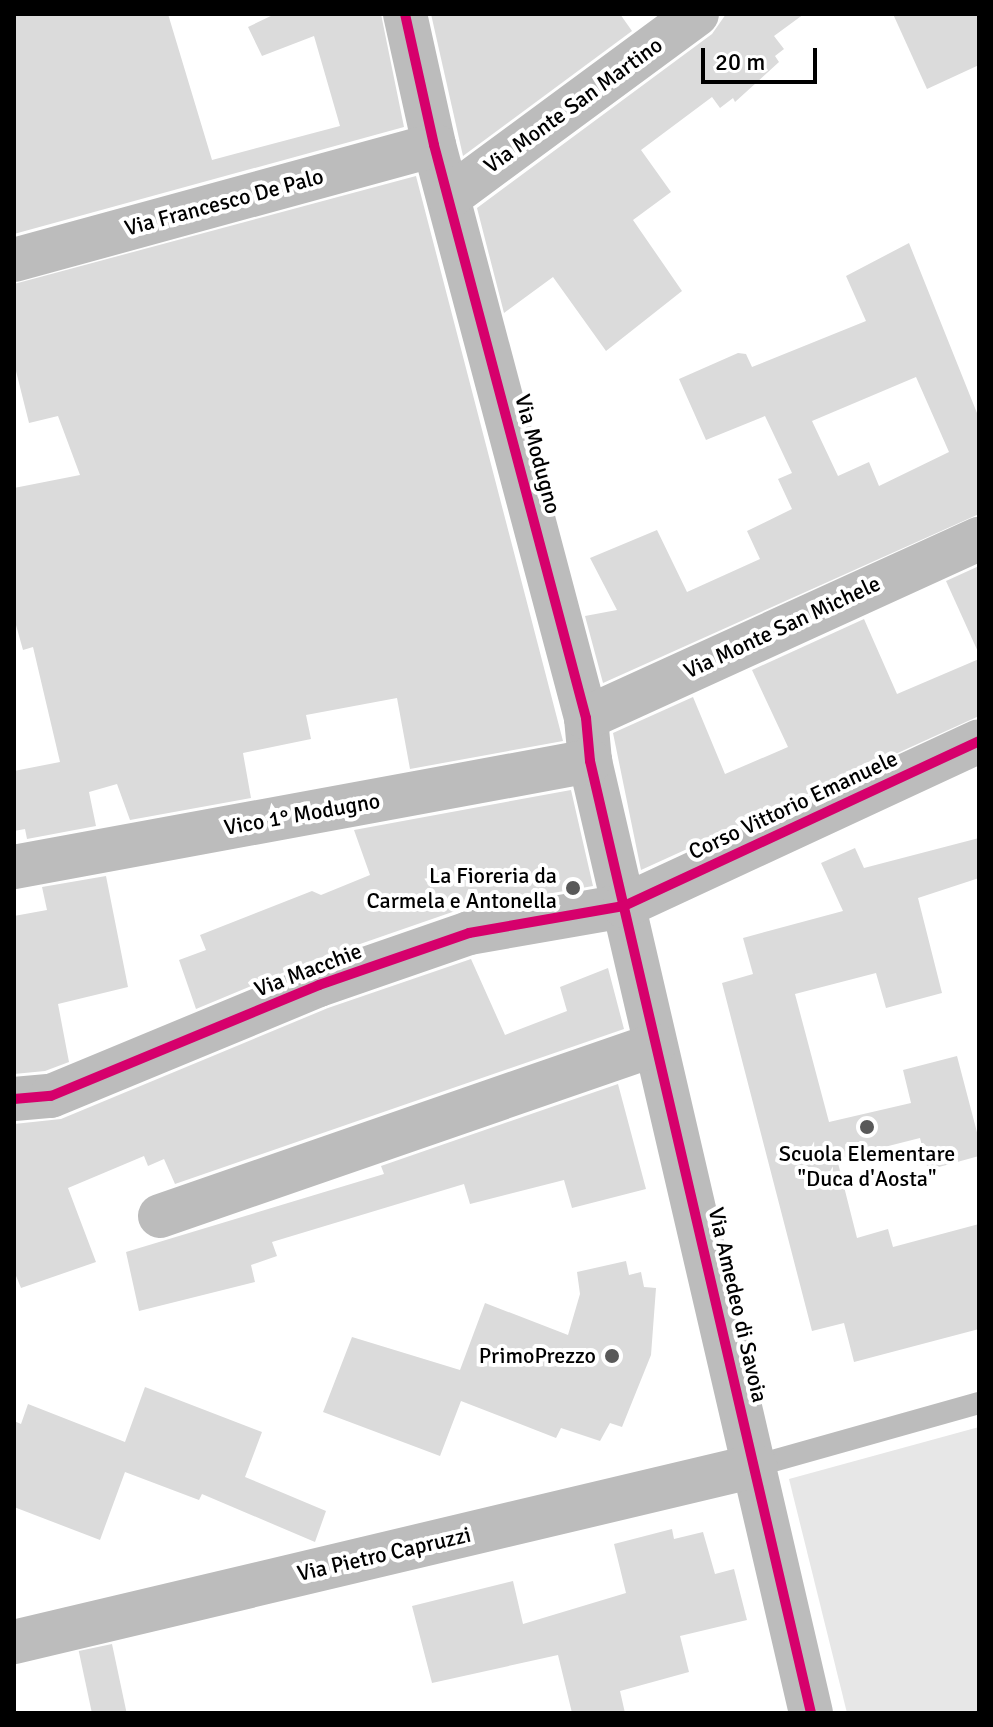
<!DOCTYPE html>
<html>
<head>
<meta charset="utf-8">
<style>
	body { margin:0 }
	#map { position:relative; width:993px; height:1727px; overflow:hidden; background:#fff; font-family:Signika,sans-serif }
	div>[style] { position:absolute }
	[style*='--x'] { left:calc(var(--x)*1px); top:calc(var(--y)*1px); width:calc(var(--w)*1px); rotate:calc(var(--a)*1deg) }
	.green>* { inset:0; background:#e7e7e7 }
	.building>* { inset:0; background:#dbdbdb; transform-origin:0 0 }
	.service>* { height:22px; margin:-11px; padding:0 11px; transform-origin:11px; border-radius:11px; background:#bcbcbc }
	.minor>* { height:44px; margin:-22px; padding:0 22px; transform-origin:22px; border-radius:22px; background:#bcbcbc }
	.cycleway>* { height:10px; margin:-5px; padding:0 5px; transform-origin:5px; border-radius:5px; background:#d6006c }
	.dots>* { width:22px; height:22px; translate:-50% -50%; box-sizing:border-box; border:4px solid #fff; border-radius:50% }
	span { translate:-50% -50%; white-space:nowrap; text-align:center; line-height:1.15; -webkit-text-stroke:8px #fff; paint-order:stroke }
	.street-label { font-size:22px; color:#000 }
	.poi-label { font-size:22px; color:#000 }
	.right { translate:-100% -50%; text-align:right }
	.frame { position:absolute; inset:0; border:16px solid #000; pointer-events:none }
	.scale { position:absolute; left:701px; top:48px; width:116px; height:36px; box-sizing:border-box; border:4px solid #000; border-top:0; padding-left:10px; font-size:24px; line-height:28px; white-space:nowrap; color:#000; -webkit-text-stroke:6px #fff; paint-order:stroke }
</style>
</head>
<body>
<div id="map">
	<div class="green">
		<div style="clip-path:polygon(979px 1427px,979px 1713px,847px 1713px,789px 1479px)"></div>
	</div>
	<div class="building">
		<div style="clip-path:polygon(14px 14px,168px 14px,212px 160px,340px 126px,314px 36px,262px 56px,248px 27px,275px 14px,381px 14px,404px 127px,14px 234px)"></div>
		<div style="clip-path:polygon(431px 14px,620px 14px,632px 31px,463px 156px)"></div>
		<div style="clip-path:polygon(726px 14px,804px 14px,774px 36px,784px 49px,775px 56px,779px 62px,735px 102px,733px 98px,720px 108px,712px 97px,641px 150px,671px 192px,633px 220px,682px 291px,606px 351px,553px 277px,504px 313px,477px 208px,712px 34px)"></div>
		<div style="clip-path:polygon(893px 14px,979px 14px,979px 65px,927px 89px)"></div>
		<div style="clip-path:polygon(416px 176px,563px 741px,410px 769px,397px 698px,306px 715px,311px 739px,243px 753px,251px 798px,130px 820px,117px 784px,89px 792px,96px 826px,27px 839px,25px 829px,14px 831px,14px 771px,60px 762px,33px 647px,23px 650px,14px 618px,14px 488px,80px 475px,58px 416px,29px 423px,14px 363px,14px 284px)"></div>
		<div style="clip-path:polygon(evenodd,909px 243px,979px 418px,979px 514px,603px 683px,585px 616px,617px 610px,590px 558px,657px 530px,687px 592px,760px 559px,747px 531px,792px 509px,778px 479px,792px 473px,765px 416px,706px 440px,679px 379px,738px 353px,746px 354px,752px 367px,866px 321px,846px 276px,909px 243px,916px 377px,949px 452px,879px 486px,869px 462px,838px 476px,812px 421px,916px 377px)"></div>
		<div style="clip-path:polygon(979px 566px,979px 654px,946px 581px)"></div>
		<div style="clip-path:polygon(864px 619px,897px 694px,979px 659px,979px 716px,641px 870px,613px 733px,693px 697px,725px 774px,788px 747px,752px 670px)"></div>
		<div style="clip-path:polygon(571px 790px,593px 886px,461px 909px,311px 961px,196px 1009px,179px 960px,206px 950px,200px 935px,312px 891px,321px 895px,370px 875px,354px 830px)"></div>
		<div style="clip-path:polygon(979px 838px,979px 878px,918px 898px,942px 993px,886px 1008px,876px 973px,795px 994px,829px 1122px,911px 1103px,903px 1070px,957px 1056px,979px 1140px,979px 1156px,928px 1170px,920px 1138px,837px 1159px,857px 1238px,888px 1229px,893px 1247px,979px 1224px,979px 1329px,854px 1362px,844px 1323px,812px 1331px,722px 983px,753px 974px,743px 938px,843px 911px,821px 863px,855px 848px,864px 868px)"></div>
		<div style="clip-path:polygon(106px 876px,128px 987px,58px 1004px,69px 1062px,45px 1071px,14px 1074px,14px 916px,47px 910px,42px 887px)"></div>
		<div style="clip-path:polygon(471px 959px,505px 1035px,567px 1011px,560px 987px,608px 968px,624px 1029px,175px 1184px,164px 1159px,148px 1166px,144px 1156px,68px 1188px,96px 1262px,21px 1288px,14px 1271px,14px 1124px,61px 1119px,328px 1008px)"></div>
		<div style="clip-path:polygon(618px 1084px,646px 1189px,572px 1208px,564px 1180px,470px 1204px,464px 1184px,272px 1242px,277px 1256px,251px 1265px,255px 1282px,139px 1311px,126px 1252px,384px 1174px,381px 1166px)"></div>
		<div style="clip-path:polygon(626px 1261px,629px 1275px,641px 1272px,644px 1287px,656px 1288px,651px 1355px,622px 1427px,610px 1423px,600px 1441px,561px 1428px,556px 1438px,461px 1401px,440px 1456px,323px 1412px,352px 1337px,460px 1370px,485px 1303px,568px 1335px,580px 1294px,577px 1272px)"></div>
		<div style="clip-path:polygon(145px 1387px,262px 1432px,245px 1477px,326px 1511px,315px 1542px,202px 1494px,199px 1500px,125px 1472px,100px 1540px,14px 1507px,14px 1421px,21px 1424px,28px 1404px,125px 1442px)"></div>
		<div style="clip-path:polygon(672px 1529px,674px 1539px,703px 1532px,715px 1574px,734px 1569px,747px 1620px,680px 1636px,689px 1672px,620px 1691px,625px 1713px,572px 1713px,558px 1655px,432px 1683px,412px 1606px,513px 1581px,523px 1624px,626px 1593px,614px 1544px)"></div>
		<div style="left:112px;top:1644px;width:71px;height:34px;rotate:78deg"></div>
	</div>
	<div class="service">
		<div style="--x:755;--y:1466;--w:233;--a:-15.7"></div>
	</div>
	<div class="minor">
		<div style="--x:405;--y:14;--w:134;--a:77.5"></div>
		<div style="--x:434;--y:145;--w:593;--a:75.14"></div>
		<div style="--x:586;--y:718;--w:43;--a:84.7"></div>
		<div style="--x:590;--y:761;--w:977;--a:76.93"></div>
		<div style="--x:449;--y:197;--w:308;--a:-36.4"></div>
		<div style="--x:14;--y:260;--w:435;--a:-15.3"></div>
		<div style="--x:586;--y:718;--w:432;--a:-24.5"></div>
		<div style="--x:14;--y:867;--w:586;--a:-10.43"></div>
		<div style="--x:14;--y:1099;--w:37;--a:-5"></div>
		<div style="--x:51;--y:1096;--w:290;--a:-22.5"></div>
		<div style="--x:319;--y:985;--w:159;--a:-19.1"></div>
		<div style="--x:469;--y:933;--w:157;--a:-9.9"></div>
		<div style="--x:624;--y:906;--w:391;--a:-24.9"></div>
		<div style="--x:160;--y:1216;--w:523;--a:-19.09"></div>
		<div style="--x:14;--y:1642;--w:762;--a:-13.36"></div>
	</div>
	<div class="cycleway">
		<div style="--x:405;--y:14;--w:134;--a:77.5"></div>
		<div style="--x:434;--y:145;--w:593;--a:75.14"></div>
		<div style="--x:586;--y:718;--w:43;--a:84.7"></div>
		<div style="--x:590;--y:761;--w:977;--a:76.93"></div>
		<div style="--x:14;--y:1099;--w:37;--a:-5"></div>
		<div style="--x:51;--y:1096;--w:290;--a:-22.5"></div>
		<div style="--x:319;--y:985;--w:159;--a:-19.1"></div>
		<div style="--x:469;--y:933;--w:157;--a:-9.9"></div>
		<div style="--x:624;--y:906;--w:391;--a:-24.9"></div>
	</div>
	<div class="dots">
		<div style="left:573px;top:888px;background:#595959"></div>
		<div style="left:867px;top:1127px;background:#595959"></div>
		<div style="left:612px;top:1356px;background:#595959"></div>
	</div>
	<div class="street-label">
		<span style="left:573px;top:105px;rotate:-36deg">Via Monte San Martino</span>
		<span style="left:224px;top:202px;rotate:-15deg">Via Francesco De Palo</span>
		<span style="left:538px;top:454px;rotate:75deg">Via Modugno</span>
		<span style="left:782px;top:627px;rotate:-25deg">Via Monte San Michele</span>
		<span style="left:793px;top:805px;rotate:-25deg">Corso Vittorio Emanuele</span>
		<span style="left:302px;top:814px;rotate:-10deg">Vico 1° Modugno</span>
		<span style="left:308px;top:970px;rotate:-21deg">Via Macchie</span>
		<span style="left:738px;top:1305px;rotate:77deg">Via Amedeo di Savoia</span>
		<span style="left:384px;top:1554px;rotate:-13deg">Via Pietro Capruzzi</span>
	</div>
	<div class="poi-label">
		<span class="right" style="left:557px;top:888px">La Fioreria da<br>Carmela e Antonella</span>
		<span style="left:867px;top:1166px">Scuola Elementare<br>"Duca d'Aosta"</span>
		<span class="right" style="left:596px;top:1356px">PrimoPrezzo</span>
	</div>
	<div class="frame"></div>
	<div class="scale">20 m</div>
</div>
</body>
</html>
